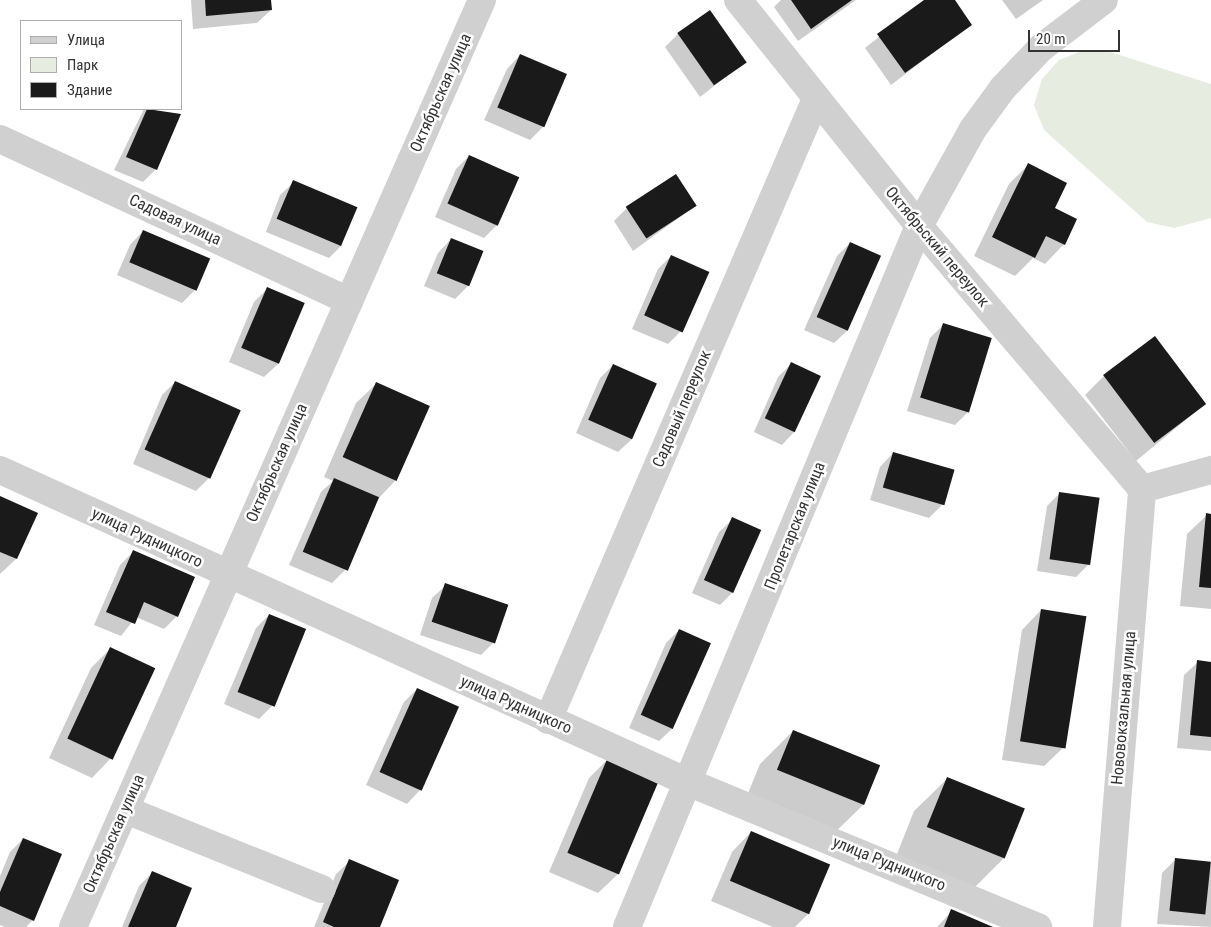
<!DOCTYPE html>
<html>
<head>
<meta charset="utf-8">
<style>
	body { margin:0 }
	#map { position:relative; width:1211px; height:927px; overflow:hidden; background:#fff; font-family:"Roboto Condensed",sans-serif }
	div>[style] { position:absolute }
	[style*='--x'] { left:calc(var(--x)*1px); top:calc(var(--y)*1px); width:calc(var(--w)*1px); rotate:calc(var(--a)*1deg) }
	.green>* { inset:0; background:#e6ecdf }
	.shadow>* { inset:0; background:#0003 }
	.building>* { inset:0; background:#1a1a1a; transform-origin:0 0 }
	.minor>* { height:28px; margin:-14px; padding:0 14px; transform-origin:14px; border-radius:14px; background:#d0d0d0 }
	span { translate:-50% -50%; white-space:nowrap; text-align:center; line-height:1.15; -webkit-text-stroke:5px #fff; paint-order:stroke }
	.street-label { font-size:16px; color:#333 }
	.legend { position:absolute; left:20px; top:20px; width:162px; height:90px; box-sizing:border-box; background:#fff; border:1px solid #adadad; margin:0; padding:6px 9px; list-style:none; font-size:15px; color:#333 }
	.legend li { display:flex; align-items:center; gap:10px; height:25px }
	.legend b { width:25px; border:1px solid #adadad }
	.scale { position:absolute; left:1028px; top:30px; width:92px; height:22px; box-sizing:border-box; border:2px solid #333; border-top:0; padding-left:6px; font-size:15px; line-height:18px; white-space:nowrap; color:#333; -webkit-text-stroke:4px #fff; paint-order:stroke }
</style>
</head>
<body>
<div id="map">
	<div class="green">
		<div style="clip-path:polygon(1084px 50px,1110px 52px,1211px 84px,1211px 218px,1174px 228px,1147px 222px,1044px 130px,1034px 105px,1042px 79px,1059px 60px)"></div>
	</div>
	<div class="shadow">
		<div style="clip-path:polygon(191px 0,270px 0,271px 10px,257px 23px,193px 29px)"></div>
		<div style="clip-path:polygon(781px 0,856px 0,798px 41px,774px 7px)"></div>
		<div style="clip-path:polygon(926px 0,953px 0,971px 24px,891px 85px,865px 48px)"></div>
		<div style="clip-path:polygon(1002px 0,1043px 0,1016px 19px)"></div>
		<div style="clip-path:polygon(678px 34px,745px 62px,700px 97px,665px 47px)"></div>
		<div style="clip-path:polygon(520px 55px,543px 127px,530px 140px,484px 120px,507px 69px)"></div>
		<div style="clip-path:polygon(144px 109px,179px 114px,156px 169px,143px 182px,114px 170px)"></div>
		<div style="clip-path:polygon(469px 156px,497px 225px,484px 238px,435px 217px,456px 169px)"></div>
		<div style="clip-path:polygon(1028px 165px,1053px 208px,1064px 244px,1045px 264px,1033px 258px,1015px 276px,974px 256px,1009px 184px)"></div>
		<div style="clip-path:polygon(294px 182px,342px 245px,329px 258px,266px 232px,280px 195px)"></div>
		<div style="clip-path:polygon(695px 206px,633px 251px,614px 221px,627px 208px)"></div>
		<div style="clip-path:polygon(143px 231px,208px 259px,195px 290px,182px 303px,117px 275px,130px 245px)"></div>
		<div style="clip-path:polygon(451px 239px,468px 286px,455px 299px,424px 286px,438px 253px)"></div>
		<div style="clip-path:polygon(850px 243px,848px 330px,834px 343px,804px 330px,837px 256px)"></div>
		<div style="clip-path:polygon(671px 256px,681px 331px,668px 344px,632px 329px,658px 269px)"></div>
		<div style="clip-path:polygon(268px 288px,303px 304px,278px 364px,264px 377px,229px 362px,254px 302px)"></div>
		<div style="clip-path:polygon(943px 325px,968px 412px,955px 425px,907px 411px,930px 338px)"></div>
		<div style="clip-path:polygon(791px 364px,795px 431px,782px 445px,754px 432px,778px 377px)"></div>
		<div style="clip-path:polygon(613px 365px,656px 384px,632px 439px,618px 452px,576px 433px,600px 378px)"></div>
		<div style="clip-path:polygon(1104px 376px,1205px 404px,1136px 461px,1085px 395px)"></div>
		<div style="clip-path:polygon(175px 382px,239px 411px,209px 478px,196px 491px,133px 464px,162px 395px)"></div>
		<div style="clip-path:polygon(376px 384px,396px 480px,377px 500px,345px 570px,332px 583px,289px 565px,321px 492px,333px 481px,324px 477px,356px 403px)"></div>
		<div style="clip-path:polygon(893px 453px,943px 504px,929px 518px,870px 500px,880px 467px)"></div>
		<div style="clip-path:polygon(1060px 493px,1089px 564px,1076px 577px,1037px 571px,1047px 506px)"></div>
		<div style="clip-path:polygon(0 497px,36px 513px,16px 559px,0 574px)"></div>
		<div style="clip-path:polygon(1207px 515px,1211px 515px,1211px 609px,1180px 606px,1187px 534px)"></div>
		<div style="clip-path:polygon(733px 519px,733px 592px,720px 605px,692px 593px,719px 532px)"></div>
		<div style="clip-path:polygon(133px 552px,177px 616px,164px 629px,136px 617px,121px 636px,94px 625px,120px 565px)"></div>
		<div style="clip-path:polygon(446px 585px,494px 642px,481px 655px,420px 635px,432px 598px)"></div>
		<div style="clip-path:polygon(1041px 610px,1064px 747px,1044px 766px,1002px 760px,1022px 630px)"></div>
		<div style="clip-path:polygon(269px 615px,304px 630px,272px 706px,259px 719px,224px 704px,256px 628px)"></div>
		<div style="clip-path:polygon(679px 630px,673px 728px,659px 741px,629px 728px,666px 643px)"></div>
		<div style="clip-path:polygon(110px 649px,111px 758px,92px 778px,49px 758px,91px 668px)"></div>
		<div style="clip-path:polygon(1198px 662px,1211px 663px,1211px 751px,1177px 748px,1184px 675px)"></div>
		<div style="clip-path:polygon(417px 689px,420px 790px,407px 804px,366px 785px,404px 702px)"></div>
		<div style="clip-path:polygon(793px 731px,878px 767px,862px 806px,829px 838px,744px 803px,760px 764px)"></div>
		<div style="clip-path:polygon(608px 759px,618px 874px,598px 893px,549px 872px,589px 778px)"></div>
		<div style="clip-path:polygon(947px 779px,1024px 809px,1004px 858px,972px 890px,895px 859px,914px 811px)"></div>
		<div style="clip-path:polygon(751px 832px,808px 914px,795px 927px,773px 927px,711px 901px,732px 852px)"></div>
		<div style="clip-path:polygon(23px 839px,33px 920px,26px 927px,5px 927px,0 925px,0 876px,10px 852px)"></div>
		<div style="clip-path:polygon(1175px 860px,1211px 863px,1211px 927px,1157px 924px,1162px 873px)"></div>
		<div style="clip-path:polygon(350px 861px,378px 927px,314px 927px,336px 874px)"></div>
		<div style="clip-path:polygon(152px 873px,174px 927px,122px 927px,139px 886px)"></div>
		<div style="clip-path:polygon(952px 911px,990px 927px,937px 927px)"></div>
	</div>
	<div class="building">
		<div style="clip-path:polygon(205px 0,271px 0,272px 10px,206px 16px)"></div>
		<div style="clip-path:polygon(791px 0,852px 0,811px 29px)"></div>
		<div style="clip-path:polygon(924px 0,955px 0,972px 25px,905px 73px,877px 34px)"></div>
		<div style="left:710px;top:10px;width:64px;height:40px;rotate:55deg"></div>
		<div style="left:520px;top:54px;width:51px;height:58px;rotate:23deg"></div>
		<div style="clip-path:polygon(147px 109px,181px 114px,157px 170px,126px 157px)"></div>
		<div style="left:469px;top:155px;width:55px;height:53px;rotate:24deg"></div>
		<div style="clip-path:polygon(1028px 163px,1067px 183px,1055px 208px,1077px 219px,1065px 245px,1046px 236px,1035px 258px,992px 237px)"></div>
		<div style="left:676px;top:174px;width:38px;height:60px;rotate:57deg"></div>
		<div style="left:293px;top:180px;width:70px;height:42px;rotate:23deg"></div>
		<div style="left:143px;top:230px;width:73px;height:35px;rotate:23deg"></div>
		<div style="left:451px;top:238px;width:35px;height:38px;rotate:22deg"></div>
		<div style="left:850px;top:242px;width:34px;height:82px;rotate:24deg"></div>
		<div style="left:671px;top:255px;width:42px;height:66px;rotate:24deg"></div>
		<div style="left:267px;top:287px;width:41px;height:66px;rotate:23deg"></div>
		<div style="left:943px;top:323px;width:51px;height:78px;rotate:17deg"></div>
		<div style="left:1155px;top:336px;width:85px;height:65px;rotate:53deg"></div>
		<div style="left:791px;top:362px;width:33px;height:62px;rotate:25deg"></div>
		<div style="left:613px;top:364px;width:48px;height:61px;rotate:24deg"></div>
		<div style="left:175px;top:381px;width:72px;height:75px;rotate:24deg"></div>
		<div style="left:376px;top:382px;width:59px;height:82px;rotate:24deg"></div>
		<div style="left:893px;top:452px;width:64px;height:37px;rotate:16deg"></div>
		<div style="left:334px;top:478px;width:49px;height:80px;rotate:23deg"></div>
		<div style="left:1059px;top:492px;width:41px;height:68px;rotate:8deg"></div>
		<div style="clip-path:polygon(0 496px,38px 513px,17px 559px,0 552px)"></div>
		<div style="clip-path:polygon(1206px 513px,1211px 514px,1211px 588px,1199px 587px)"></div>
		<div style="left:732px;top:517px;width:32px;height:69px;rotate:24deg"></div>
		<div style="clip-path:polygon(133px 550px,195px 577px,178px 617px,144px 602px,135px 624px,106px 612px)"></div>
		<div style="left:445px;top:583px;width:67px;height:41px;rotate:19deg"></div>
		<div style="left:1041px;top:609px;width:46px;height:134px;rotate:9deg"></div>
		<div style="left:269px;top:614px;width:40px;height:84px;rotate:22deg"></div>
		<div style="left:679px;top:629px;width:35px;height:94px;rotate:24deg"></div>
		<div style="left:110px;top:647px;width:50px;height:101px;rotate:25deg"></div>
		<div style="clip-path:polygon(1197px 660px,1211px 662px,1211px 737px,1190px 735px)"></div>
		<div style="left:417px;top:688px;width:46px;height:92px;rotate:24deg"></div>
		<div style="left:793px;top:730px;width:94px;height:43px;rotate:22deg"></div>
		<div style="left:608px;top:757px;width:56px;height:104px;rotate:23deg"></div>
		<div style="left:947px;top:777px;width:84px;height:54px;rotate:22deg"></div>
		<div style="left:751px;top:831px;width:86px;height:54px;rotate:23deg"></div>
		<div style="clip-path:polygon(23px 838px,62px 854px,34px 921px,0 906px,0 892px)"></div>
		<div style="left:1175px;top:858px;width:36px;height:53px;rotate:6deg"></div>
		<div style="clip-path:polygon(349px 859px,399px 880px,380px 927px,334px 927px,323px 922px)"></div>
		<div style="clip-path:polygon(152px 871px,192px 888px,176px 927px,128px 927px)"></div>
		<div style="clip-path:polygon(951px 909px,993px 927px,944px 927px)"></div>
	</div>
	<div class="minor">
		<div style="--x:738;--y:0;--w:290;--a:51.3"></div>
		<div style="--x:919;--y:226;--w:345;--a:49.7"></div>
		<div style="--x:0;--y:139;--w:385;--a:24.9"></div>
		<div style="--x:0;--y:470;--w:758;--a:24.4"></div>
		<div style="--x:690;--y:783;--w:377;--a:22.5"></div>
		<div style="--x:1142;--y:489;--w:72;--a:-15.4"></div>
		<div style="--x:548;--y:720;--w:676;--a:-66.66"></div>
		<div style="--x:126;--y:810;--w:211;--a:22"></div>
		<div style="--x:73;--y:927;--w:1013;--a:-66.19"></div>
		<div style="--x:627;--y:927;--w:759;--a:-67.39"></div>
		<div style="--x:919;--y:226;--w:111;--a:-60.9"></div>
		<div style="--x:973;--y:129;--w:51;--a:-53.8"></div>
		<div style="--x:1003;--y:88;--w:55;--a:-46.5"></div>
		<div style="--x:1041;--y:48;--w:79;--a:-37.3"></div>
		<div style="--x:1107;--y:927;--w:439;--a:-85.4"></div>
	</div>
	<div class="street-label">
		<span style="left:441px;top:93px;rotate:-66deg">Октябрьская улица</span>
		<span style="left:175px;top:220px;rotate:25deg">Садовая улица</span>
		<span style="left:937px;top:247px;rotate:50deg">Октябрьский переулок</span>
		<span style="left:682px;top:409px;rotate:-67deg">Садовый переулок</span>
		<span style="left:277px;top:463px;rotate:-66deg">Октябрьская улица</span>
		<span style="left:795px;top:526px;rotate:-68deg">Пролетарская улица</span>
		<span style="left:147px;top:538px;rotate:25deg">улица Рудницкого</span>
		<span style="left:516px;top:705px;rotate:24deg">улица Рудницкого</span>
		<span style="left:1124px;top:708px;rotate:-85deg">Нововокзальная улица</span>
		<span style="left:114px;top:834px;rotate:-66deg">Октябрьская улица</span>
		<span style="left:889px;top:864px;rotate:22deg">улица Рудницкого</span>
	</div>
	<ul class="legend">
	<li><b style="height:6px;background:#d0d0d0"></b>Улица</li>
	<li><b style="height:14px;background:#e6ecdf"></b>Парк</li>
	<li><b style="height:14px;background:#1a1a1a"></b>Здание</li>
	</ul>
	<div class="scale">20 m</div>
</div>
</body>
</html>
